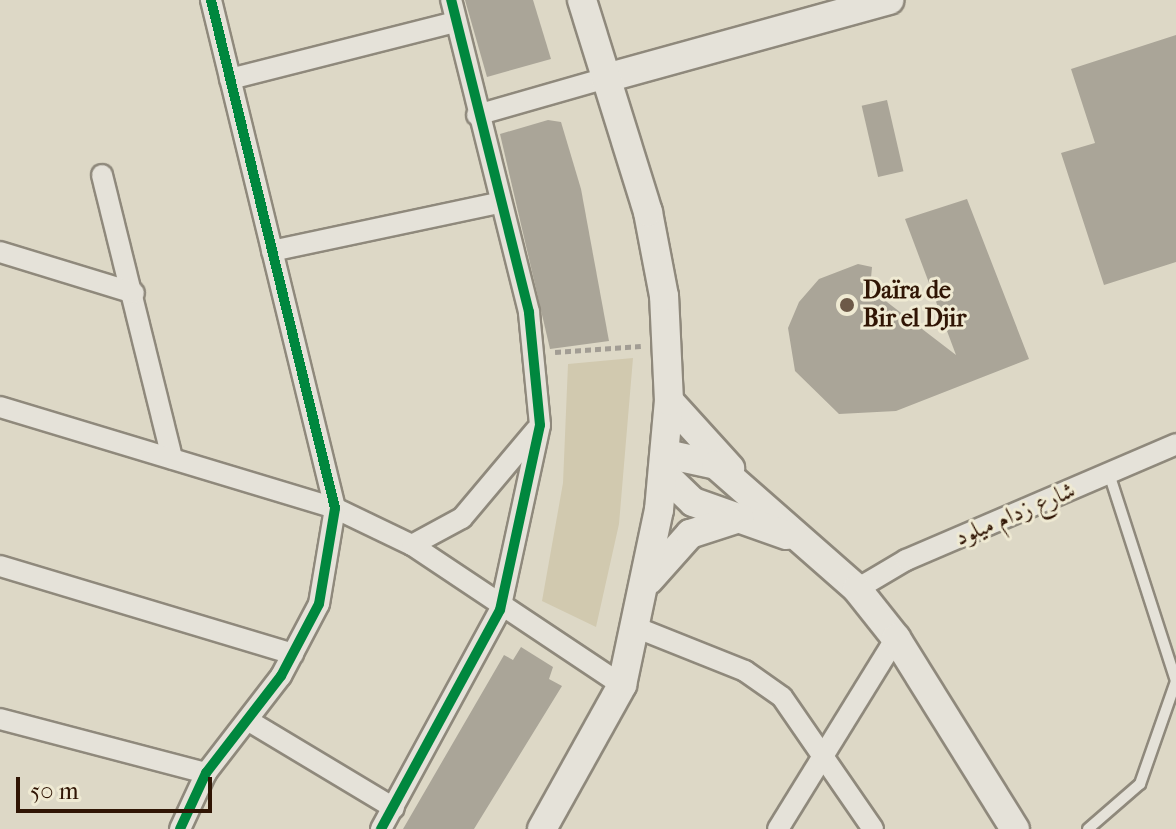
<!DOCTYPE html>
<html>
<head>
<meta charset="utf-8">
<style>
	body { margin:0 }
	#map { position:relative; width:1176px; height:829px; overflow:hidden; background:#ddd8c6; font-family:"IM FELL French Canon",Amiri,serif }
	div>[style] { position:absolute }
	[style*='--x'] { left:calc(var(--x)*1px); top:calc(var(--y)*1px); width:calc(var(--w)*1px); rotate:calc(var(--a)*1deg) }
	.green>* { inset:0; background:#d1c9af }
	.building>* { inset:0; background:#aaa598; transform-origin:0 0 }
	.path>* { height:5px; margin-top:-2.5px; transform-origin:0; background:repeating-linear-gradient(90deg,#a29d94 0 6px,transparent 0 10px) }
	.roads { filter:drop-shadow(2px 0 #8f897c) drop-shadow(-2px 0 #8f897c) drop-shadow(0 2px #8f897c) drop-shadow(0 -2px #8f897c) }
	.lane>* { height:10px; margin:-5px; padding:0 5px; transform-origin:5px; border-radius:5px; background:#e5e2d9 }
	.street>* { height:20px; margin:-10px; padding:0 10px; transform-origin:10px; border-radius:10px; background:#e5e2d9 }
	.secondary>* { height:28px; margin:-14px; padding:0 14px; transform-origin:14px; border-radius:14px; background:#e5e2d9 }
	.cycleway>* { height:10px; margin:-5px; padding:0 5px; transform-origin:5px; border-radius:5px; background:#00873e }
	.dots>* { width:22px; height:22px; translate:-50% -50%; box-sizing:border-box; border:4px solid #efead3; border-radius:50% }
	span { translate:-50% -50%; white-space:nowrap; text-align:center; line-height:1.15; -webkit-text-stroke:6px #efead3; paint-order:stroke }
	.poi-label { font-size:24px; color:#301504; font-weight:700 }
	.left { translate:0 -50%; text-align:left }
	.street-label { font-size:24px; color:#301504 }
	.scale { position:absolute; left:16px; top:777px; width:196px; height:36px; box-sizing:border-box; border:4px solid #301504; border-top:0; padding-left:10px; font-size:24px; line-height:28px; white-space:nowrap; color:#301504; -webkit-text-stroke:6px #efead3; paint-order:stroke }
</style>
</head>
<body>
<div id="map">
	<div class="green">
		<div style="clip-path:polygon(633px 358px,619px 524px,596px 627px,542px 601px,563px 483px,568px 364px)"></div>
	</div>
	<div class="building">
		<div style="clip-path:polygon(465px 0,533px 0,551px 59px,487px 77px)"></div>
		<div style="clip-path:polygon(1176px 35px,1176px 262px,1104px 285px,1061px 153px,1095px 143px,1071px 69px)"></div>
		<div style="left:887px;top:100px;width:73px;height:26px;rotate:77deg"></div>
		<div style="clip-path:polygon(548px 120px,561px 122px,581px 189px,609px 341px,550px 349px,500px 134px)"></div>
		<div style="clip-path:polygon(967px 199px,1029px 359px,896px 411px,839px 414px,795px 371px,788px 328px,799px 302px,819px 279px,858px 264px,872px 267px,870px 289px,956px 355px,905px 219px)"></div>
		<div style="clip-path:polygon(521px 647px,553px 667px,549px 679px,562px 686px,474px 829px,403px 829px,504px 655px,513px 660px)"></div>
	</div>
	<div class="path">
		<div style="--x:555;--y:352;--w:86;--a:-4"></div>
	</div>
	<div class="roads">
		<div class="lane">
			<div style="--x:1088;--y:829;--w:69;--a:-40.9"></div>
			<div style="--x:1140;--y:784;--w:109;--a:-70.7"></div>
			<div style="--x:1176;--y:681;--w:218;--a:-107.9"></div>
		</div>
		<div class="street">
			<div style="--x:230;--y:79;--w:233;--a:-14.2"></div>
			<div style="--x:477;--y:115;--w:134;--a:-16"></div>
			<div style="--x:102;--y:175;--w:292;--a:76.1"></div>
			<div style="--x:272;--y:251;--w:230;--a:-12"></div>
			<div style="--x:0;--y:252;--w:140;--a:17"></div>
			<div style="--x:0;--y:407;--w:350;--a:16.8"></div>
			<div style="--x:335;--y:508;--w:85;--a:25.7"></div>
			<div style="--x:412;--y:545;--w:252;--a:33.7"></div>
			<div style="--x:412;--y:545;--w:57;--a:-28.4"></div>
			<div style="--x:462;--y:518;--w:115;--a:-49.9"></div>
			<div style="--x:0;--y:566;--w:306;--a:16.7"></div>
			<div style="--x:857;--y:589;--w:57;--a:-30.6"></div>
			<div style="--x:906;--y:560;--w:294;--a:-23.2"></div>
			<div style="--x:635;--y:627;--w:118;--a:21.8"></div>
			<div style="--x:745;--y:671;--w:45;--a:35.1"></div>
			<div style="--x:782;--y:697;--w:160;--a:55.4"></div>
			<div style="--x:0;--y:719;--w:213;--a:14.7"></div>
			<div style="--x:249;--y:721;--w:169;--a:31"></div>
			<div style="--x:180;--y:829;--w:62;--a:-65.1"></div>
			<div style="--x:206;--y:773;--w:123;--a:-52.3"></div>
			<div style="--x:281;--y:676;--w:81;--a:-62.2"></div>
			<div style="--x:319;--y:604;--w:97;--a:-80.5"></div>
			<div style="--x:335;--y:508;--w:523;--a:-103.72"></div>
			<div style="--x:381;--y:829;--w:249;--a:-61.5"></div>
			<div style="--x:500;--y:610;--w:189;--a:-77.8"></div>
			<div style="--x:540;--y:425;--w:114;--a:-95.6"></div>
			<div style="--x:529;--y:312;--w:322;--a:-104"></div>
			<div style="--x:778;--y:829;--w:225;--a:-58.3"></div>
		</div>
		<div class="secondary">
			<div style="--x:606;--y:78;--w:294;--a:-15.4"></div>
			<div style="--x:669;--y:401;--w:91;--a:47.7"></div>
			<div style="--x:666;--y:454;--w:51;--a:12.4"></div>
			<div style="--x:716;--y:465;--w:188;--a:41.3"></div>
			<div style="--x:857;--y:589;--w:63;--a:51.5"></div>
			<div style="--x:896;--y:638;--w:225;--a:58.1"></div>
			<div style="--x:664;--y:474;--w:40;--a:44"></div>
			<div style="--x:693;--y:502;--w:99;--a:19.5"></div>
			<div style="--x:649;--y:580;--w:62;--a:-48.3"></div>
			<div style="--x:690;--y:534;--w:52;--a:-18.1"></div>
			<div style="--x:542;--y:829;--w:165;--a:-60.9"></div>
			<div style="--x:622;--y:685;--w:179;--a:-78.1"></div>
			<div style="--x:659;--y:510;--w:109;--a:-84.8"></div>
			<div style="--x:669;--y:401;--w:105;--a:-92.7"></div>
			<div style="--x:664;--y:296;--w:86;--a:-100.8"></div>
			<div style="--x:648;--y:212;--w:222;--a:-107.3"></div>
		</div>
	</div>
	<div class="cycleway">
		<div style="--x:180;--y:829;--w:62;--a:-65.1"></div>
		<div style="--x:206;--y:773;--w:123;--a:-52.3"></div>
		<div style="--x:281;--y:676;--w:81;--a:-62.2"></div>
		<div style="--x:319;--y:604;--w:97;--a:-80.5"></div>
		<div style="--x:335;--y:508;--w:523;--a:-103.72"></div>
		<div style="--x:381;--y:829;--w:249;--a:-61.5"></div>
		<div style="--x:500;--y:610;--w:189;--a:-77.8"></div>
		<div style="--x:540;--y:425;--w:114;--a:-95.6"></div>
		<div style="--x:529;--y:312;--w:322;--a:-104"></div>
	</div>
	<div class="dots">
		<div style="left:847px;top:305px;background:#6d5948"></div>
	</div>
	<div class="poi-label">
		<span class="left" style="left:863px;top:305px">Daïra de<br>Bir el Djir</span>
	</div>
	<div class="street-label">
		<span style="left:1015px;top:514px;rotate:-23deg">شارع زدام ميلود</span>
	</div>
	<div class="scale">50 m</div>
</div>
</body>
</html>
